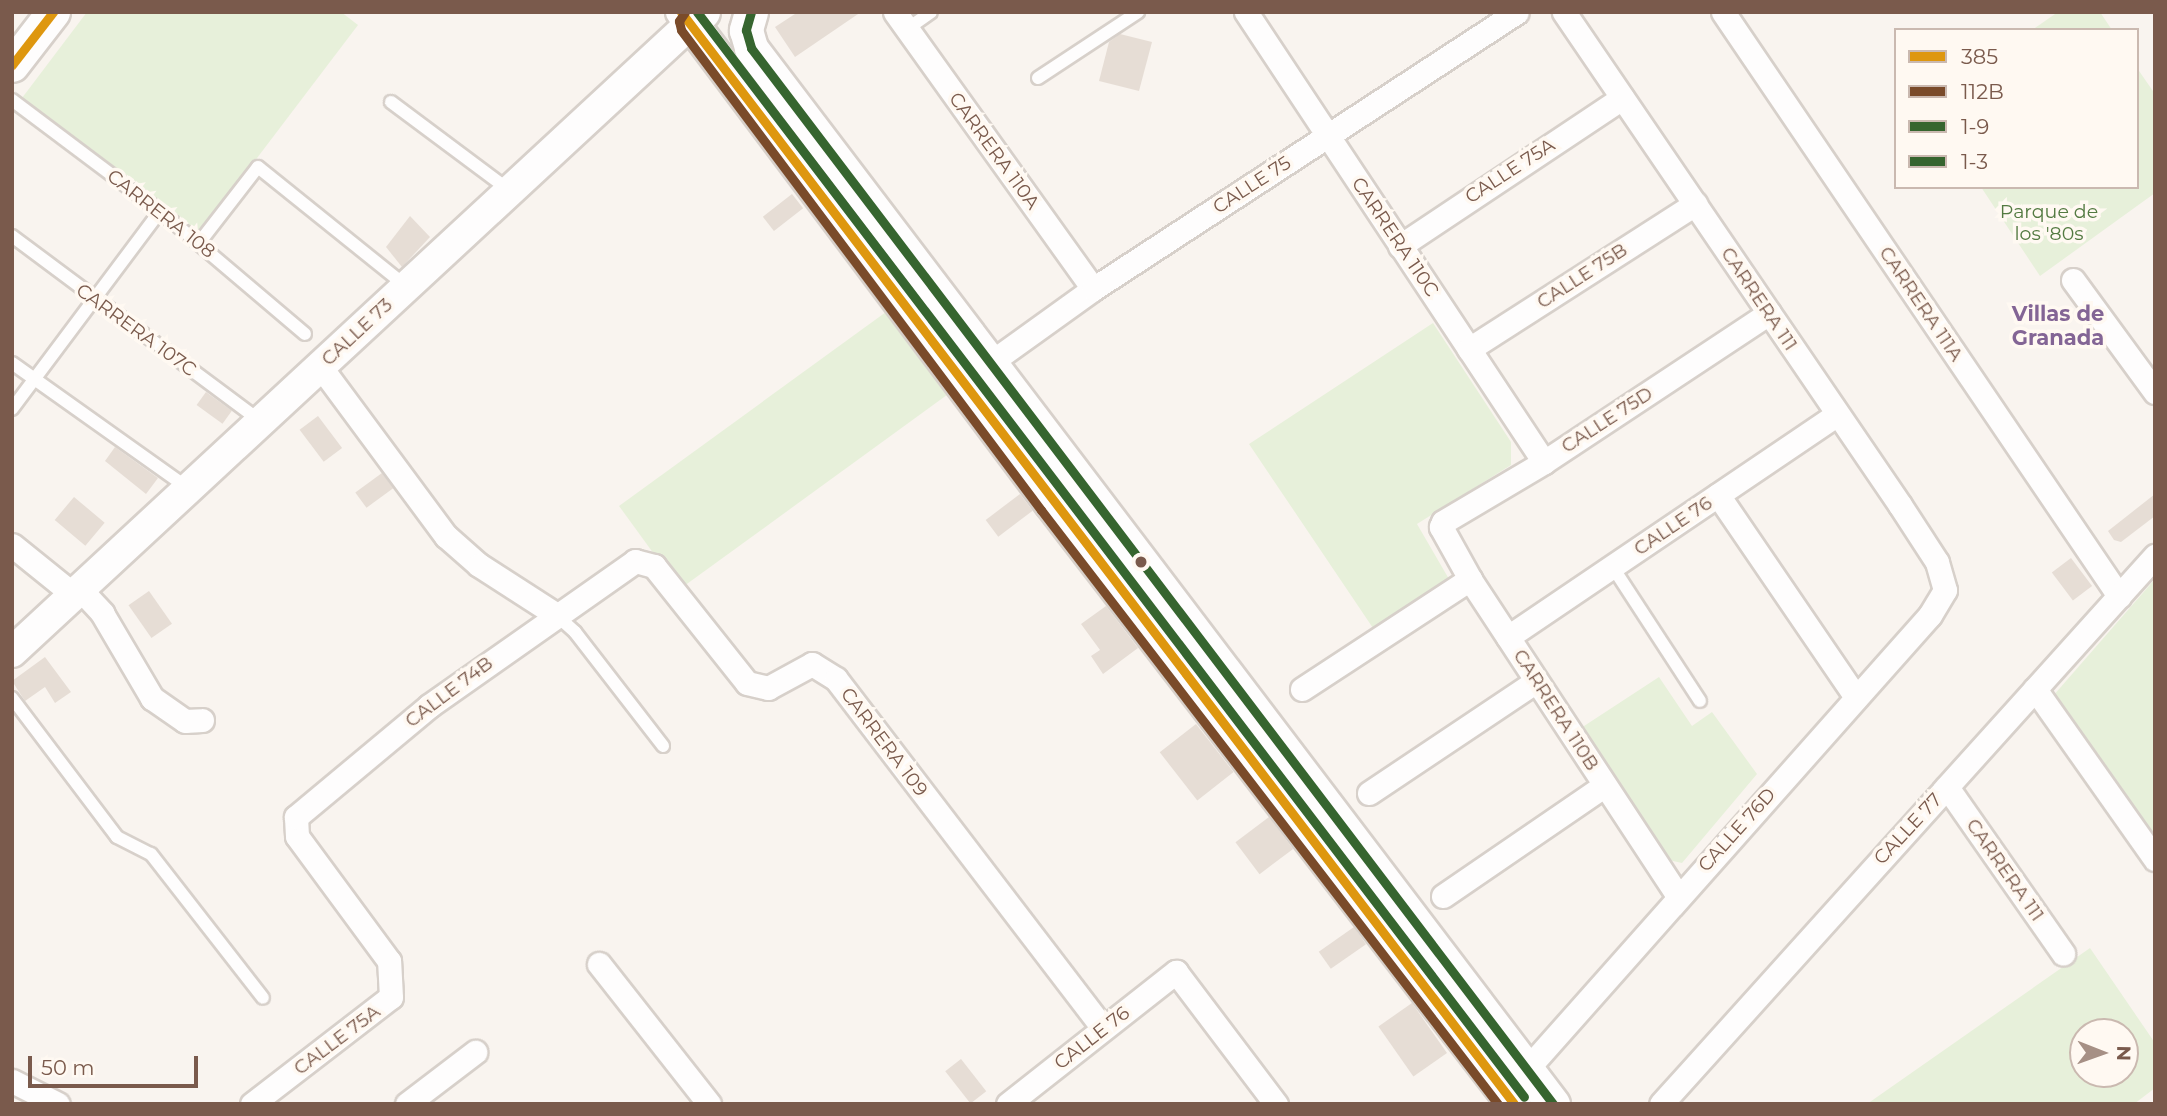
<!DOCTYPE html>
<html>
<head>
<meta charset="utf-8">
<style>
	body { margin:0 }
	#map { position:relative; width:2167px; height:1116px; overflow:hidden; background:#f9f4ef; font-family:Montserrat,sans-serif }
	div>[style] { position:absolute }
	[style*='--x'] { left:calc(var(--x)*1px); top:calc(var(--y)*1px); width:calc(var(--w)*1px); rotate:calc(var(--a)*1deg) }
	.green>* { inset:0; background:#e7f0da; transform-origin:0 0 }
	.building>* { inset:0; background:#e6ddd5; transform-origin:0 0 }
	.roads { filter:drop-shadow(2px 0 #d7d0ca) drop-shadow(-2px 0 #d7d0ca) drop-shadow(0 2px #d7d0ca) drop-shadow(0 -2px #d7d0ca) }
	.service>* { height:12px; margin:-6px; padding:0 6px; transform-origin:6px; border-radius:6px; background:#fefdfd }
	.minor>* { height:23px; margin:-11.5px; padding:0 11.5px; transform-origin:11.5px; border-radius:11.5px; background:#fefdfd }
	.tertiary>* { height:30px; margin:-15px; padding:0 15px; transform-origin:15px; border-radius:15px; background:#fefdfd }
	.secondary>* { height:33px; margin:-16.5px; padding:0 16.5px; transform-origin:16.5px; border-radius:16.5px; background:#fefdfd }
	.bus-1>* { height:9px; margin:-4.5px; padding:0 4.5px; transform-origin:4.5px; border-radius:4.5px; background:#de970f }
	.bus-2>* { height:9px; margin:-4.5px; padding:0 4.5px; transform-origin:4.5px; border-radius:4.5px; background:#7a4b2a }
	.bus-3>* { height:9px; margin:-4.5px; padding:0 4.5px; transform-origin:4.5px; border-radius:4.5px; background:#36652f }
	.bus-4>* { height:9px; margin:-4.5px; padding:0 4.5px; transform-origin:4.5px; border-radius:4.5px; background:#36652f }
	.dots>* { width:19px; height:19px; translate:-50% -50%; box-sizing:border-box; border:4px solid #fff9f2; border-radius:50% }
	span { translate:-50% -50%; white-space:nowrap; text-align:center; line-height:1.15; -webkit-text-stroke:7px #fff9f2; paint-order:stroke }
	.street-label { font-size:19px; color:#7a5a4c }
	.park-label { font-size:19px; color:#537a41 }
	.neighbourhood-label { font-size:21px; color:#836595; font-weight:700 }
	.frame { position:absolute; inset:0; border:14px solid #7a5a4c; pointer-events:none }
	.legend { position:absolute; left:1894px; top:28px; width:245px; height:161px; box-sizing:border-box; background:#fff9f2; border:2px solid #cab9b0; margin:0; padding:9px 12px; list-style:none; font-size:21px; color:#7a5a4c }
	.legend li { display:flex; align-items:center; gap:14px; height:35px }
	.legend b { width:35px; border:2px solid #cab9b0 }
	.north { position:absolute; left:2069px; top:1018px; width:70px; height:70px; box-sizing:border-box; background:#fff9f2; border:2px solid #cab9b0; border-radius:50%; rotate:91deg; font-size:19px; font-weight:700; line-height:28px; text-align:center; color:#7a5a4c }
	.north::after { content:''; display:block; margin:auto; width:24px; height:32px; background:#a69085; clip-path:polygon(50% 0,100% 100%,50% 72%,0 100%) }
	.scale { position:absolute; left:28px; top:1056px; width:170px; height:32px; box-sizing:border-box; border:4px solid #7a5a4c; border-top:0; padding-left:9px; font-size:21px; line-height:24px; white-space:nowrap; color:#7a5a4c; -webkit-text-stroke:5px #fff9f2; paint-order:stroke }
</style>
</head>
<body>
<div id="map">
	<div class="green">
		<div style="clip-path:polygon(87px 12px,341px 12px,358px 25px,200px 233px,22px 98px)"></div>
		<div style="clip-path:polygon(2058px 12px,2100px 12px,2112px 30px,2032px 30px)"></div>
		<div style="clip-path:polygon(2137px 68px,2155px 94px,2155px 193px,2040px 276px,1981px 187px,2137px 187px)"></div>
		<div style="left:886px;top:312px;width:103px;height:330px;rotate:54deg"></div>
		<div style="clip-path:polygon(1433px 323px,1511px 442px,1511px 465px,1417px 524px,1453px 586px,1377px 634px,1249px 444px)"></div>
		<div style="clip-path:polygon(2155px 579px,2155px 841px,2053px 696px)"></div>
		<div style="clip-path:polygon(1659px 677px,1692px 726px,1712px 712px,1757px 774px,1682px 863px,1664px 859px,1581px 728px)"></div>
		<div style="clip-path:polygon(evenodd,2090px 948px,2155px 1043px,2155px 1088px,2134px 1104px,1867px 1104px,2090px 948px,2083px 1032px,2125px 1032px,2125px 1074px,2083px 1074px,2083px 1032px)"></div>
	</div>
	<div class="building">
		<div style="clip-path:polygon(798px 12px,861px 12px,795px 57px,775px 27px)"></div>
		<div style="clip-path:polygon(1120px 34px,1152px 42px,1139px 91px,1099px 81px,1109px 42px)"></div>
		<div style="left:792px;top:194px;width:18px;height:37px;rotate:52deg"></div>
		<div style="clip-path:polygon(410px 216px,430px 237px,402px 267px,386px 247px)"></div>
		<div style="left:206px;top:392px;width:32px;height:16px;rotate:36deg"></div>
		<div style="left:318px;top:416px;width:40px;height:23px;rotate:53deg"></div>
		<div style="clip-path:polygon(115px 447px,158px 478px,146px 494px,105px 461px)"></div>
		<div style="left:382px;top:473px;width:19px;height:33px;rotate:54deg"></div>
		<div style="left:1020px;top:494px;width:21px;height:43px;rotate:53deg"></div>
		<div style="clip-path:polygon(2155px 494px,2155px 516px,2121px 542px,2114px 540px,2108px 531px)"></div>
		<div style="left:74px;top:497px;width:40px;height:30px;rotate:40deg"></div>
		<div style="left:2071px;top:558px;width:35px;height:24px;rotate:53deg"></div>
		<div style="left:149px;top:591px;width:40px;height:25px;rotate:55deg"></div>
		<div style="clip-path:polygon(1106px 606px,1138px 648px,1103px 674px,1091px 656px,1100px 650px,1081px 624px)"></div>
		<div style="clip-path:polygon(45px 657px,71px 692px,55px 703px,45px 687px,25px 701px,12px 681px)"></div>
		<div style="left:1196px;top:724px;width:61px;height:46px;rotate:52deg"></div>
		<div style="left:1269px;top:817px;width:40px;height:42px;rotate:53deg"></div>
		<div style="left:1354px;top:927px;width:21px;height:43px;rotate:55deg"></div>
		<div style="left:1412px;top:1003px;width:61px;height:41px;rotate:55deg"></div>
		<div style="left:961px;top:1059px;width:41px;height:20px;rotate:52deg"></div>
	</div>
	<div class="roads">
		<div class="service">
			<div style="--x:907;--y:29;--w:29;--a:-35"></div>
			<div style="--x:1038;--y:78;--w:120;--a:-33.4"></div>
			<div style="--x:12;--y:100;--w:185;--a:36.9"></div>
			<div style="--x:160;--y:211;--w:190;--a:40.3"></div>
			<div style="--x:391;--y:102;--w:147;--a:36.7"></div>
			<div style="--x:12;--y:236;--w:309;--a:36.7"></div>
			<div style="--x:199;--y:243;--w:96;--a:-52.2"></div>
			<div style="--x:258;--y:167;--w:190;--a:38.8"></div>
			<div style="--x:12;--y:363;--w:216;--a:35.4"></div>
			<div style="--x:12;--y:409;--w:247;--a:-53.2"></div>
			<div style="--x:1612;--y:566;--w:161;--a:56.9"></div>
			<div style="--x:555;--y:614;--w:27;--a:42"></div>
			<div style="--x:575;--y:632;--w:144;--a:52.3"></div>
			<div style="--x:12;--y:698;--w:174;--a:52.9"></div>
			<div style="--x:117;--y:837;--w:38;--a:27"></div>
			<div style="--x:151;--y:854;--w:182;--a:52.1"></div>
		</div>
		<div class="minor">
			<div style="--x:895;--y:12;--w:340;--a:54.4"></div>
			<div style="--x:1246;--y:12;--w:540;--a:56.49"></div>
			<div style="--x:1723;--y:12;--w:706;--a:55.86"></div>
			<div style="--x:1400;--y:246;--w:267;--a:-33.7"></div>
			<div style="--x:2073;--y:280;--w:139;--a:53.8"></div>
			<div style="--x:1469;--y:349;--w:269;--a:-32.7"></div>
			<div style="--x:990;--y:363;--w:127;--a:-35.7"></div>
			<div style="--x:1093;--y:289;--w:506;--a:-33.16"></div>
			<div style="--x:320;--y:366;--w:212;--a:53.5"></div>
			<div style="--x:446;--y:536;--w:44;--a:41.3"></div>
			<div style="--x:479;--y:565;--w:90;--a:32.8"></div>
			<div style="--x:1718;--y:495;--w:245;--a:55.7"></div>
			<div style="--x:12;--y:545;--w:80;--a:38.9"></div>
			<div style="--x:80;--y:589;--w:33;--a:47"></div>
			<div style="--x:102;--y:613;--w:99;--a:59.5"></div>
			<div style="--x:152;--y:698;--w:40;--a:34.9"></div>
			<div style="--x:185;--y:721;--w:17;--a:-3"></div>
			<div style="--x:1508;--y:637;--w:397;--a:-34.1"></div>
			<div style="--x:1302;--y:689;--w:201;--a:-33.2"></div>
			<div style="--x:2035;--y:689;--w:208;--a:54.8"></div>
			<div style="--x:1947;--y:787;--w:203;--a:55.1"></div>
			<div style="--x:1369;--y:793;--w:201;--a:-33.8"></div>
			<div style="--x:1443;--y:896;--w:196;--a:-34.4"></div>
			<div style="--x:1678;--y:896;--w:379;--a:-123.3"></div>
			<div style="--x:1470;--y:579;--w:60;--a:-119.1"></div>
			<div style="--x:1441;--y:527;--w:5;--a:-68"></div>
			<div style="--x:1443;--y:522;--w:117;--a:-30.7"></div>
			<div style="--x:1544;--y:462;--w:270;--a:-33.5"></div>
			<div style="--x:599;--y:964;--w:178;--a:51.8"></div>
			<div style="--x:1527;--y:1069;--w:607;--a:-48.41"></div>
			<div style="--x:1930;--y:615;--w:29;--a:-59"></div>
			<div style="--x:1945;--y:590;--w:29;--a:-106"></div>
			<div style="--x:1937;--y:562;--w:68;--a:-123"></div>
			<div style="--x:1900;--y:505;--w:597;--a:-124.28"></div>
			<div style="--x:12;--y:1081;--w:51;--a:26.6"></div>
			<div style="--x:252;--y:1104;--w:175;--a:-37.6"></div>
			<div style="--x:391;--y:997;--w:36;--a:-93"></div>
			<div style="--x:389;--y:961;--w:155;--a:-126.4"></div>
			<div style="--x:297;--y:836;--w:19;--a:-93"></div>
			<div style="--x:296;--y:817;--w:173;--a:-39.8"></div>
			<div style="--x:429;--y:706;--w:252;--a:-35.1"></div>
			<div style="--x:635;--y:561;--w:20;--a:15"></div>
			<div style="--x:654;--y:566;--w:149;--a:51.5"></div>
			<div style="--x:747;--y:683;--w:22;--a:13"></div>
			<div style="--x:768;--y:688;--w:50;--a:-28.6"></div>
			<div style="--x:812;--y:664;--w:28;--a:32"></div>
			<div style="--x:836;--y:679;--w:439;--a:52.6"></div>
			<div style="--x:407;--y:1104;--w:86;--a:-37.4"></div>
			<div style="--x:1008;--y:1104;--w:214;--a:-38.2"></div>
			<div style="--x:1176;--y:972;--w:166;--a:52.9"></div>
			<div style="--x:1661;--y:1104;--w:738;--a:-47.97"></div>
		</div>
		<div class="tertiary">
			<div style="--x:12;--y:652;--w:926;--a:-42.81"></div>
			<div style="--x:691;--y:23;--w:15;--a:-132"></div>
		</div>
		<div class="secondary">
			<div style="--x:703;--y:12;--w:16;--a:137"></div>
			<div style="--x:691;--y:23;--w:600;--a:53.13"></div>
			<div style="--x:1051;--y:503;--w:759;--a:52.39"></div>
			<div style="--x:751;--y:12;--w:19;--a:106"></div>
			<div style="--x:746;--y:30;--w:19;--a:74"></div>
			<div style="--x:751;--y:48;--w:1326;--a:52.78"></div>
			<div style="--x:12;--y:65;--w:67;--a:-52.3"></div>
		</div>
	</div>
	<div class="bus-1">
		<div style="--x:681;--y:12;--w:1373;--a:52.66"></div>
		<div style="--x:12;--y:65;--w:67;--a:-52.3"></div>
	</div>
	<div class="bus-2">
		<div style="--x:685;--y:12;--w:11;--a:124"></div>
		<div style="--x:679;--y:21;--w:9;--a:77"></div>
		<div style="--x:681;--y:30;--w:600;--a:53.13"></div>
		<div style="--x:1041;--y:510;--w:749;--a:52.43"></div>
	</div>
	<div class="bus-3">
		<div style="--x:697;--y:12;--w:1364;--a:52.68"></div>
	</div>
	<div class="bus-4">
		<div style="--x:751;--y:12;--w:19;--a:106"></div>
		<div style="--x:746;--y:30;--w:19;--a:74"></div>
		<div style="--x:751;--y:48;--w:1326;--a:52.78"></div>
	</div>
	<div class="dots">
		<div style="left:1141px;top:562px;background:#7a5a4c"></div>
	</div>
	<div class="street-label">
		<span style="left:994px;top:151px;rotate:54deg">CARRERA 110A</span>
		<span style="left:1510px;top:171px;rotate:-33deg">CALLE 75A</span>
		<span style="left:1252px;top:185px;rotate:-33deg">CALLE 75</span>
		<span style="left:161px;top:214px;rotate:38deg">CARRERA 108</span>
		<span style="left:1395px;top:237px;rotate:56deg">CARRERA 110C</span>
		<span style="left:1582px;top:276px;rotate:-33deg">CALLE 75B</span>
		<span style="left:1759px;top:299px;rotate:56deg">CARRERA 111</span>
		<span style="left:1921px;top:304px;rotate:56deg">CARRERA 111A</span>
		<span style="left:136px;top:330px;rotate:36deg">CARRERA 107C</span>
		<span style="left:357px;top:332px;rotate:-43deg">CALLE 73</span>
		<span style="left:1607px;top:420px;rotate:-33deg">CALLE 75D</span>
		<span style="left:1673px;top:526px;rotate:-34deg">CALLE 76</span>
		<span style="left:449px;top:692px;rotate:-37deg">CALLE 74B</span>
		<span style="left:1556px;top:710px;rotate:57deg">CARRERA 110B</span>
		<span style="left:884px;top:742px;rotate:53deg">CARRERA 109</span>
		<span style="left:1908px;top:829px;rotate:-47deg">CALLE 77</span>
		<span style="left:1737px;top:830px;rotate:-48deg">CALLE 76D</span>
		<span style="left:2005px;top:870px;rotate:55deg">CARRERA 111</span>
		<span style="left:1092px;top:1038px;rotate:-38deg">CALLE 76</span>
		<span style="left:337px;top:1040px;rotate:-37deg">CALLE 75A</span>
	</div>
	<div class="park-label">
		<span style="left:2049px;top:223px">Parque de<br>los '80s</span>
	</div>
	<div class="neighbourhood-label">
		<span style="left:2058px;top:326px">Villas de<br>Granada</span>
	</div>
	<div class="frame"></div>
	<ul class="legend">
	<li><b style="height:9px;background:#de970f"></b>385</li>
	<li><b style="height:9px;background:#7a4b2a"></b>112B</li>
	<li><b style="height:9px;background:#36652f"></b>1-9</li>
	<li><b style="height:9px;background:#36652f"></b>1-3</li>
	</ul>
	<div class="north">N</div>
	<div class="scale">50 m</div>
</div>
</body>
</html>
